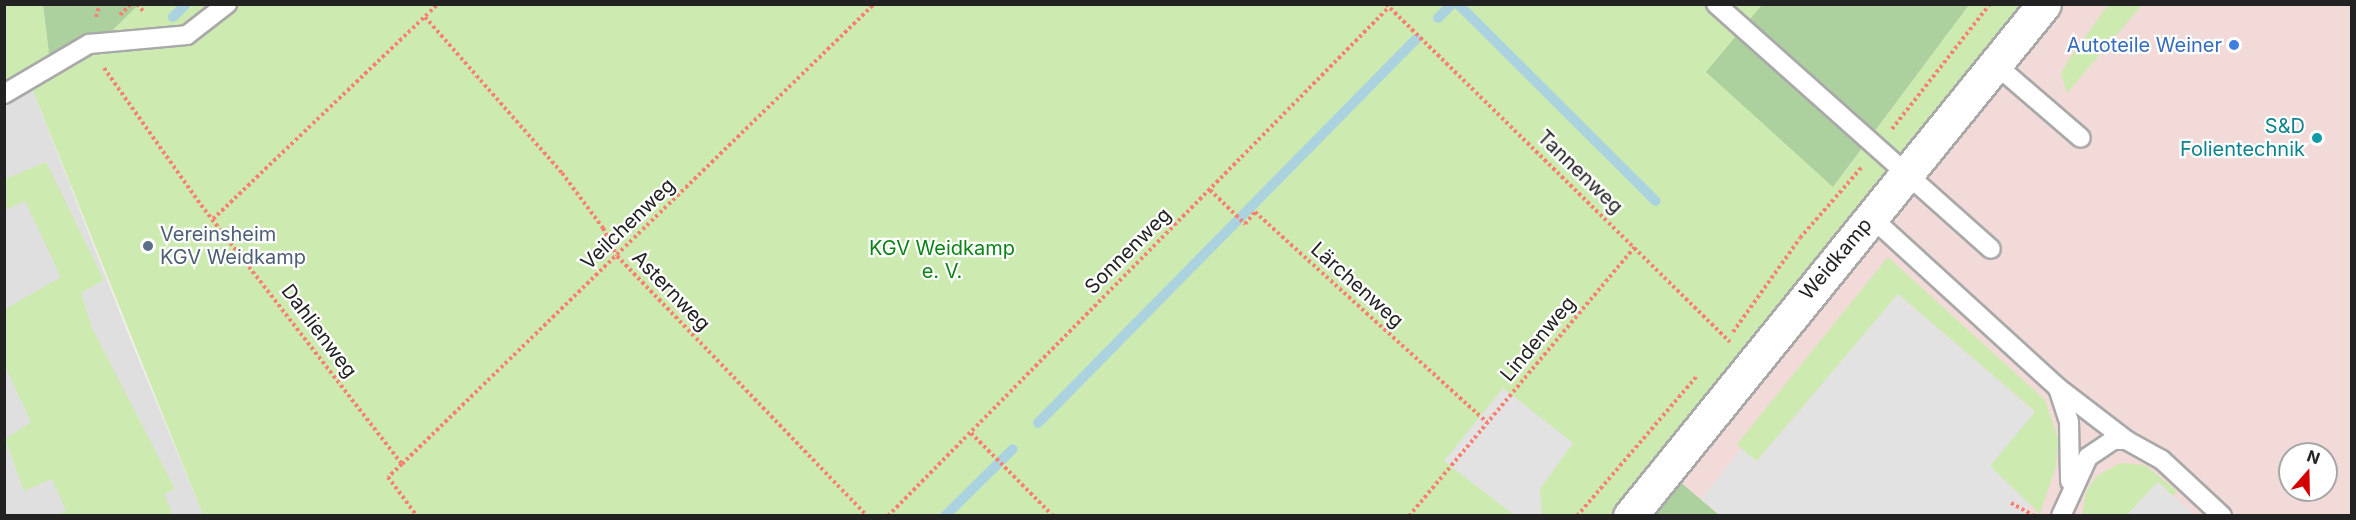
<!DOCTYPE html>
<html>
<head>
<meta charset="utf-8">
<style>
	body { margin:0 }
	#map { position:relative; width:2356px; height:520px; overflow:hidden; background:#f2efe9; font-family:Inter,sans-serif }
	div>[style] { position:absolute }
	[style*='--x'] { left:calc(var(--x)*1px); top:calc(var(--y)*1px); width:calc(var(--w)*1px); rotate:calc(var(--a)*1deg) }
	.residential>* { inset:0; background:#e0dfdf }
	.commercial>* { inset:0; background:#f2dad9 }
	.grass>* { inset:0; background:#cdebb0 }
	.forest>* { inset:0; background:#add19e }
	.parking>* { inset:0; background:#e2e2e2 }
	.stream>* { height:10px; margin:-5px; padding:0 5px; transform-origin:5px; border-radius:5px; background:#aad3df }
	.path>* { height:4px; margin-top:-2px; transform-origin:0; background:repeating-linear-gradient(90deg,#fa8072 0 3px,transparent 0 6px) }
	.roads { filter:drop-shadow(2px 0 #a9a9a9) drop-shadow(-2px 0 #a9a9a9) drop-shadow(0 2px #a9a9a9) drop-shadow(0 -2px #a9a9a9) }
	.service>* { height:18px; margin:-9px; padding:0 9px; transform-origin:9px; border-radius:9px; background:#fff }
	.tertiary>* { height:33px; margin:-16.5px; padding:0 16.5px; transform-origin:16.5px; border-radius:16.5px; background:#fff }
	.dots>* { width:16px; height:16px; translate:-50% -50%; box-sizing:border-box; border:3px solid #fff; border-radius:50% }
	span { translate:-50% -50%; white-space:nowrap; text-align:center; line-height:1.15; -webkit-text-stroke:4.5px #fff; paint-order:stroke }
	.shop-label { font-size:20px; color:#366cbe }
	.right { translate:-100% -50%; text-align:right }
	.culture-label { font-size:20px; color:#0d838f }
	.street-label { font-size:20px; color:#222 }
	.service-label { font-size:20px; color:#4e5e75 }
	.left { translate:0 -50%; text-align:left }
	.park-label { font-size:20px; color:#0c8416 }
	.frame { position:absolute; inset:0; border:6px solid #222; pointer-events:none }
	.north { position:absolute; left:2278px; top:442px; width:60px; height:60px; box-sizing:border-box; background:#fff; border:2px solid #a7a7a7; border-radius:50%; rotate:20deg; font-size:16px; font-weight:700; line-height:24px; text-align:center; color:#222 }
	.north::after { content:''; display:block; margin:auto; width:21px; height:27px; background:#d40000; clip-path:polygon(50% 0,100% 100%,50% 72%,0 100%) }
</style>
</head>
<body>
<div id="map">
	<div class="residential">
		<div style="clip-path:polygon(31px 86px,129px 336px,203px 515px,5px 515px,4px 99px)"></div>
	</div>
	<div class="commercial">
		<div style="clip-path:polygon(evenodd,2051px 5px,2351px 5px,2351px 515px,1719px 515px,1671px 474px,2051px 5px,2290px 454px,2326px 454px,2326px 490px,2290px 490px,2290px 454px)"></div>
	</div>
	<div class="grass">
		<div style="clip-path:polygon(138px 4px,1762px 5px,1758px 11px,1833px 187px,1969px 5px,2037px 5px,1621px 516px,203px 515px,31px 86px,108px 35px)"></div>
		<div style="clip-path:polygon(4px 5px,43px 5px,50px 62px,4px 85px)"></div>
		<div style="clip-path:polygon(2108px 5px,2142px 5px,2067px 93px,2061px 74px,2067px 62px)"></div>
		<div style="clip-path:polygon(46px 162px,104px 280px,81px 293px,92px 328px,175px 489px,164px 494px,173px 515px,57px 515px,66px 511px,52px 479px,24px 491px,5px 439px,31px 422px,5px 366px,5px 309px,61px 277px,25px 201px,5px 210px,5px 179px)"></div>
		<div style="clip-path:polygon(1888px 257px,2045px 400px,2058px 438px,2056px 466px,2040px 514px,1990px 466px,2035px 411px,1898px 294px,1756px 462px,1737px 444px)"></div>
		<div style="clip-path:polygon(2120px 463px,2145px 465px,2177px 491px,2173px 496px,2158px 482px,2127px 515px,2082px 516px,2086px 491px,2097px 476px)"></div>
	</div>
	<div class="forest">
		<div style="clip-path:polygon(43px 5px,138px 5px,108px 35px,50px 62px)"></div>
		<div style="clip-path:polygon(1762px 5px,1969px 5px,1833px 187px,1706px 72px)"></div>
		<div style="clip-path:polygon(1671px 474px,1719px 515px,1640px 516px)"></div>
	</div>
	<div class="parking">
		<div style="clip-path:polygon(1898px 294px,2035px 412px,1990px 466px,2030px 505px,2021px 516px,1720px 515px,1701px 499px,1741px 449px,1757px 461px)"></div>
		<div style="clip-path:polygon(1503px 388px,1573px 443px,1540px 489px,1542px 515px,1514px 515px,1444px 461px)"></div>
		<div style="clip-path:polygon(2158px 482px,2173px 496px,2194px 515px,2127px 515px)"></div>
	</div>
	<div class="stream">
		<div style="--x:1458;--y:4;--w:279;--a:44.9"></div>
		<div style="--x:173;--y:17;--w:18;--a:-45"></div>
		<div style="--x:1438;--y:18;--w:20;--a:-45"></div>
		<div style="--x:1038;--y:423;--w:539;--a:-45.45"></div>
		<div style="--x:945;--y:516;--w:95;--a:-44.6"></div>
	</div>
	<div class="path">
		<div style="--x:137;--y:4;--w:11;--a:49"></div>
		<div style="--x:1386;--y:4;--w:482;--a:44.5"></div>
		<div style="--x:120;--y:15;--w:16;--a:-45"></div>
		<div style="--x:96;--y:17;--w:14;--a:-73"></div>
		<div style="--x:425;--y:17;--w:208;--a:48.7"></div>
		<div style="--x:562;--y:173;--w:69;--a:53.3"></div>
		<div style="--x:603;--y:228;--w:31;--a:63"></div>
		<div style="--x:617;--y:256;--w:361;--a:46.1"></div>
		<div style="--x:104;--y:68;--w:168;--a:54.7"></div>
		<div style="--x:201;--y:205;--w:328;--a:52.2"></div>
		<div style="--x:402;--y:464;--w:19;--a:137"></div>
		<div style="--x:388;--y:477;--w:49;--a:53.4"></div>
		<div style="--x:1892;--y:129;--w:159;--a:-51.9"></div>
		<div style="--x:1210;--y:190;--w:49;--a:44.2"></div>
		<div style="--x:1245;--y:224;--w:16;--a:-50"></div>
		<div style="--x:1255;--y:212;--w:313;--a:42.2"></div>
		<div style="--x:213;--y:219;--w:311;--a:-43.7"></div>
		<div style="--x:1733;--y:332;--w:115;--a:-54.5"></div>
		<div style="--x:1800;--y:238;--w:93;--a:-48.9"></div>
		<div style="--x:971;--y:433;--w:117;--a:45.3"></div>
		<div style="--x:402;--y:464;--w:659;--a:-44.26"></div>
		<div style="--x:2011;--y:503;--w:26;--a:29"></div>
		<div style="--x:888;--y:516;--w:714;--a:-45.45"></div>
		<div style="--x:1409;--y:516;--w:351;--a:-50"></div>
		<div style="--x:1577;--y:516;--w:186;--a:-49.4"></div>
	</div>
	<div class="roads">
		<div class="service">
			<div style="--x:1716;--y:4;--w:368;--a:41.7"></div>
			<div style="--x:1995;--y:64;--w:113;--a:40.7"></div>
			<div style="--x:4;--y:94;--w:99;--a:-30.5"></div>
			<div style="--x:89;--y:44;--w:98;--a:-5.2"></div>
			<div style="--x:187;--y:35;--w:51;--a:-37.8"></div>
			<div style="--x:1871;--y:217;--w:252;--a:42.4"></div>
			<div style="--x:2057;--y:387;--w:87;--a:37.5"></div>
			<div style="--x:2058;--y:388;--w:35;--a:72"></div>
			<div style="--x:2069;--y:421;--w:60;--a:89"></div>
			<div style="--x:2061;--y:516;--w:65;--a:-65.4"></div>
			<div style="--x:2088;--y:457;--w:30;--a:-34"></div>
			<div style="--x:2113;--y:440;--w:13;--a:0"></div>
			<div style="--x:2126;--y:440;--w:41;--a:29.1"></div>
			<div style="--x:2162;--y:460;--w:82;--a:43"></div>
		</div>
		<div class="tertiary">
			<div style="--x:1630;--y:516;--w:658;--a:-51.04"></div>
		</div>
	</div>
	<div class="dots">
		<div style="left:2234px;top:45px;background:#3f7fe0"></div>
		<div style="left:2317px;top:138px;background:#0f9aa8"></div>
		<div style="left:148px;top:246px;background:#5c6f8a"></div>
	</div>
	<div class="shop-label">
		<span class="right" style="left:2222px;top:45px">Autoteile Weiner</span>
	</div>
	<div class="culture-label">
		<span class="right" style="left:2305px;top:138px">S&amp;D<br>Folientechnik</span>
	</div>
	<div class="street-label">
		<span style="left:1580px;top:172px;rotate:44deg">Tannenweg</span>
		<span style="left:628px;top:224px;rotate:-44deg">Veilchenweg</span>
		<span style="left:1128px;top:251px;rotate:-45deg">Sonnenweg</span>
		<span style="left:1836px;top:259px;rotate:-50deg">Weidkamp</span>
		<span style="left:1357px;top:285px;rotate:42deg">Lärchenweg</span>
		<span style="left:671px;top:291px;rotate:46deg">Asternweg</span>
		<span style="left:319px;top:331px;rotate:53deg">Dahlienweg</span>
		<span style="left:1538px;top:339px;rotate:-50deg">Lindenweg</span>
	</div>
	<div class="service-label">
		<span class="left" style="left:160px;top:246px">Vereinsheim<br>KGV Weidkamp</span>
	</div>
	<div class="park-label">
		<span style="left:942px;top:260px">KGV Weidkamp<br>e. V.</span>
	</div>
	<div class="frame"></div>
	<div class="north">N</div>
</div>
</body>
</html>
